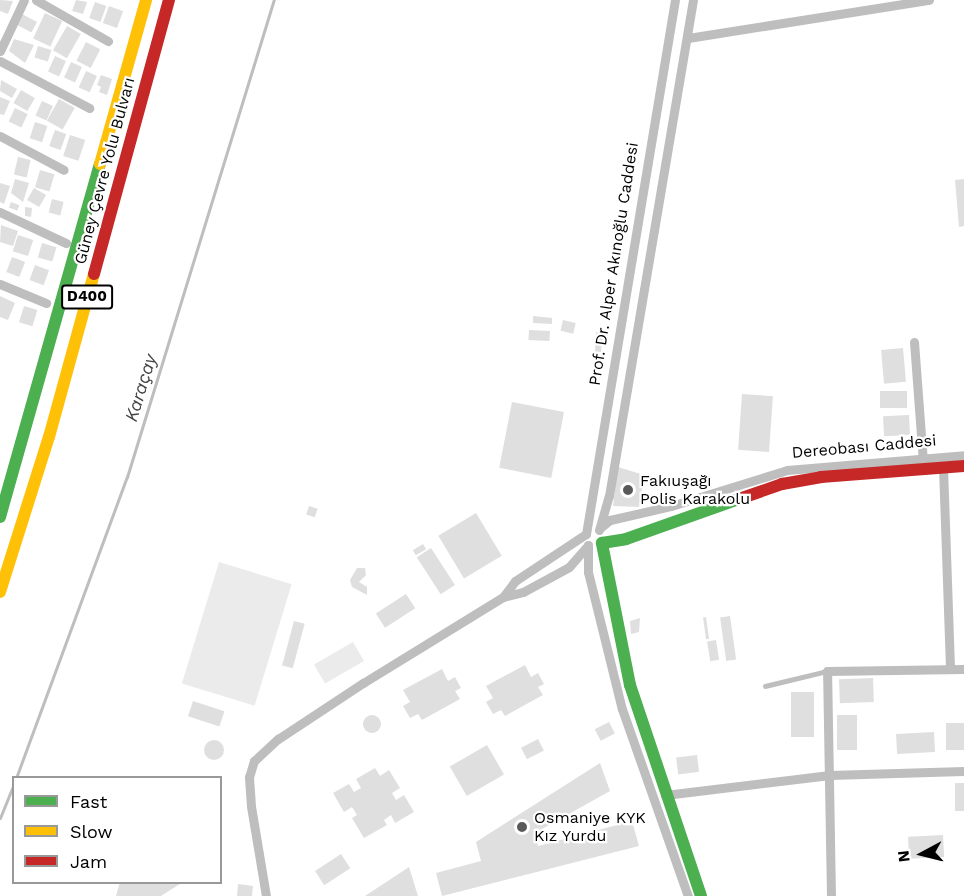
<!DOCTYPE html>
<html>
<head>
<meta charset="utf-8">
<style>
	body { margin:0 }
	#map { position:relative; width:964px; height:896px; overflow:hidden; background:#fff; font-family:"Work Sans",sans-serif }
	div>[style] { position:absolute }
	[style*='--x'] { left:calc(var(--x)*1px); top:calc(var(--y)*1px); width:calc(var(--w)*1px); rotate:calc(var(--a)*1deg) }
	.green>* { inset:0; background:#ebebeb; transform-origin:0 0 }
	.stream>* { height:3px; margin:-1.5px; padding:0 1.5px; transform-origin:1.5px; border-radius:1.5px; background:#bebebe }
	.building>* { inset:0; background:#dfdfdf; transform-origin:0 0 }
	.round { border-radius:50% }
	.lane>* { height:4.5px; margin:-2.25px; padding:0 2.25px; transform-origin:2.25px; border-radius:2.25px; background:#bebebe }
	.street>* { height:9px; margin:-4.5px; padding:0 4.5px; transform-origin:4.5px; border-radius:4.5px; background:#bebebe }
	.fast>* { height:12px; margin:-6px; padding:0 6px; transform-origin:6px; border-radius:6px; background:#4caf50 }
	.slow>* { height:12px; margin:-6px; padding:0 6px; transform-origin:6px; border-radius:6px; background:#ffc107 }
	.jam>* { height:12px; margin:-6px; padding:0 6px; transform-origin:6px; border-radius:6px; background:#c62828 }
	.dots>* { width:16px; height:16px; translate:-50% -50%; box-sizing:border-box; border:3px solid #fff; border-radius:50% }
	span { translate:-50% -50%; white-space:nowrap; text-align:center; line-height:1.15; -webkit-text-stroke:4.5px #fff; paint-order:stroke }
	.shield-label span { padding:2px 4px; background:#fff; border:2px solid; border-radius:4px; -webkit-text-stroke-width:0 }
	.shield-label { font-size:15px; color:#000; font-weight:700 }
	.street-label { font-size:16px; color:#000 }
	.poi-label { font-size:16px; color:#000 }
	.left { translate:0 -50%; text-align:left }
	.water-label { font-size:18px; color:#434343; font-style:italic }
	.legend { position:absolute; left:12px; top:776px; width:210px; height:108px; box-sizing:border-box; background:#fff; border:2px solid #999; margin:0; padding:8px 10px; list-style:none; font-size:18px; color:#000 }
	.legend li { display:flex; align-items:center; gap:12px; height:30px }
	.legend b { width:30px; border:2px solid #999 }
	.north { position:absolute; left:892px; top:824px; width:60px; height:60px; -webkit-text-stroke:4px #fff; paint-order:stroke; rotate:263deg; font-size:16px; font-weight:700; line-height:24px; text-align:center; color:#000 }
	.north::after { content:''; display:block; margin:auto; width:21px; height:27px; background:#000; clip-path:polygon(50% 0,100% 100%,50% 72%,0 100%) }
</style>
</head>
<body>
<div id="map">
	<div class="green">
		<div style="left:219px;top:562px;width:76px;height:127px;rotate:17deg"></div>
		<div style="left:353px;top:642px;width:22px;height:45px;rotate:60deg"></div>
	</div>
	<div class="stream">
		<div style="--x:16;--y:778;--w:321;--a:-69.8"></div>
		<div style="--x:127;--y:477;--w:499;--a:-72.9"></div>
		<div style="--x:0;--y:818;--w:38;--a:-68"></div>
	</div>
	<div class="building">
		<div style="clip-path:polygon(0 0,13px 1px,8px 14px,0 11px)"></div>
		<div style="clip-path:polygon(76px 0,87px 2px,83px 14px,72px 11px)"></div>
		<div style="left:95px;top:2px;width:12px;height:17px;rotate:20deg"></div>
		<div style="left:109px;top:6px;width:15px;height:18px;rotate:20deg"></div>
		<div style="left:45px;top:13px;width:19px;height:28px;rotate:25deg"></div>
		<div style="left:22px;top:14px;width:17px;height:12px;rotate:28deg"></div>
		<div style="left:67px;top:26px;width:16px;height:28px;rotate:30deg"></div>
		<div style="clip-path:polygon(14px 39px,34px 45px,25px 63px,9px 51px)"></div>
		<div style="left:86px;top:42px;width:16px;height:21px;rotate:27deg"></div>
		<div style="left:38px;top:46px;width:14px;height:12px;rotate:17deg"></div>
		<div style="left:55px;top:56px;width:12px;height:17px;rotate:24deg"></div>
		<div style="left:71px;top:62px;width:12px;height:17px;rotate:24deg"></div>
		<div style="left:86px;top:71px;width:12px;height:18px;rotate:24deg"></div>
		<div style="clip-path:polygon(101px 75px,112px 79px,107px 95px,99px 92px,101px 87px,97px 85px)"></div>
		<div style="clip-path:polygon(1px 80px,17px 89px,12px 98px,0 91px)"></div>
		<div style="left:21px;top:90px;width:16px;height:15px;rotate:30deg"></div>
		<div style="clip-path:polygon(0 97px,10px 101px,4px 115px,0 114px)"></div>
		<div style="left:59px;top:99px;width:18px;height:25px;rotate:29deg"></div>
		<div style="left:42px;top:101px;width:12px;height:16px;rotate:24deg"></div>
		<div style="left:15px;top:108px;width:14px;height:15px;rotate:25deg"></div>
		<div style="left:35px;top:122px;width:13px;height:17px;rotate:18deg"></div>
		<div style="left:55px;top:130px;width:12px;height:17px;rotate:20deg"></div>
		<div style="left:70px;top:135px;width:16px;height:22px;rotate:18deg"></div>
		<div style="left:18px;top:157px;width:13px;height:18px;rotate:13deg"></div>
		<div style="left:40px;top:170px;width:15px;height:18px;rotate:16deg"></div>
		<div style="clip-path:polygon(15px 179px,29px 183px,23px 202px,11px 193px)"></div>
		<div style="clip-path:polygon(964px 179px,964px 226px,959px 227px,955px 180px)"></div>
		<div style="clip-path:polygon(0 183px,10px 186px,4px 204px,0 202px)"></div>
		<div style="left:34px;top:188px;width:14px;height:14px;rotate:30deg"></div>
		<div style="left:52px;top:199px;width:12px;height:14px;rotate:14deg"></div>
		<div style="left:11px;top:202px;width:9px;height:6px;rotate:21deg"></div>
		<div style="clip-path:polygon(25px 207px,32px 208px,31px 217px,25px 216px)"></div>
		<div style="clip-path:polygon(1px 225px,18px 231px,13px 246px,0 242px)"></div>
		<div style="left:18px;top:235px;width:16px;height:17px;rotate:18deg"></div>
		<div style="left:42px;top:243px;width:15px;height:15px;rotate:16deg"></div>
		<div style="left:12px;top:257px;width:14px;height:16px;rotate:21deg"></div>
		<div style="left:35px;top:265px;width:15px;height:16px;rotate:20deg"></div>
		<div style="clip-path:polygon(0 296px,15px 303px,8px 320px,0 317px)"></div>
		<div style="left:24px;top:306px;width:14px;height:17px;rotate:17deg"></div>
		<div style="clip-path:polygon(533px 316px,552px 318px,552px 324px,533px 323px)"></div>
		<div style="left:563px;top:320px;width:13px;height:11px;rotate:13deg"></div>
		<div style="left:529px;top:330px;width:21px;height:10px;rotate:3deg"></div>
		<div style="clip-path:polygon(596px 332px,603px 332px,601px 352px,595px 352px)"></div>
		<div style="left:903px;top:348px;width:34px;height:22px;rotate:85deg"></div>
		<div style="left:907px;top:391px;width:17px;height:27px;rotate:90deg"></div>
		<div style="left:742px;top:394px;width:31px;height:56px;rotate:4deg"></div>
		<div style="left:512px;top:402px;width:53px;height:67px;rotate:11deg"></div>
		<div style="left:909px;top:415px;width:20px;height:26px;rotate:87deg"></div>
		<div style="clip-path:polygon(618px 467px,644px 475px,639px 507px,613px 506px)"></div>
		<div style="left:309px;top:506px;width:9px;height:9px;rotate:18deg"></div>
		<div style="left:476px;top:513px;width:50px;height:44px;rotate:59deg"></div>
		<div style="left:423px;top:544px;width:6px;height:12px;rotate:59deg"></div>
		<div style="left:431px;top:548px;width:44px;height:17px;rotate:57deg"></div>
		<div style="clip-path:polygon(357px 568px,365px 568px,366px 575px,359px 582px,367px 587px,367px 595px,352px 587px,350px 580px)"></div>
		<div style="left:406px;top:594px;width:17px;height:36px;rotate:57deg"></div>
		<div style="left:730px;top:616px;width:44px;height:10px;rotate:82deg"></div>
		<div style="left:706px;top:617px;width:22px;height:3px;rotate:82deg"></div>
		<div style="clip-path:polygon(640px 618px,639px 632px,631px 634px,630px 621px)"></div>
		<div style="left:294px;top:621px;width:11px;height:46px;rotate:15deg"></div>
		<div style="left:716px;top:640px;width:20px;height:9px;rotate:81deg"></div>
		<div style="clip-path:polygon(525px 665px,531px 677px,538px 673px,544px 684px,538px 687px,543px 695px,505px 716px,501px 710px,493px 714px,486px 702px,493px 698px,486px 686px)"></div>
		<div style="clip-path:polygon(442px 669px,448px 681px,455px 677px,461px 688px,455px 691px,460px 699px,422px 720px,418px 714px,410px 718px,403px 706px,410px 702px,403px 690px)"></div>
		<div style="left:873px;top:678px;width:24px;height:34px;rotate:88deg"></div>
		<div style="left:814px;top:692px;width:45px;height:23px;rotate:90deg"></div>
		<div style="left:193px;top:701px;width:33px;height:16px;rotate:18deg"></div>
		<div style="left:837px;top:715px;width:20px;height:35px"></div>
		<div class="round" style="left:363px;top:715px;width:18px;height:18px"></div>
		<div style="left:609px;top:722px;width:13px;height:16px;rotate:63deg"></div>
		<div style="left:946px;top:723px;width:18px;height:27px"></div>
		<div style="left:934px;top:732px;width:20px;height:38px;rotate:87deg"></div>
		<div style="left:538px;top:739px;width:13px;height:19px;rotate:63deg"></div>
		<div class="round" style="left:204px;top:740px;width:20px;height:20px"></div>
		<div style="left:487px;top:745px;width:34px;height:43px;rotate:60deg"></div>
		<div style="left:697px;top:755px;width:17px;height:21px;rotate:83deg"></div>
		<div style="clip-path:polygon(600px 763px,610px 791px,535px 833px,538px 846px,632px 821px,639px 846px,442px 896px,436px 873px,481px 861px,476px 842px)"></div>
		<div style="clip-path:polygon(375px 768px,380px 776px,389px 770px,400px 788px,392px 793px,396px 800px,404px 795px,414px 812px,395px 823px,391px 815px,384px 820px,387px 825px,364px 838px,352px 818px,357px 815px,352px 807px,344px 812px,333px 793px,349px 784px,354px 792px,361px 788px,356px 779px)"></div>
		<div style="left:955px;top:783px;width:9px;height:28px"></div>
		<div style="left:943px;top:835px;width:22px;height:35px;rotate:87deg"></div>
		<div style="left:341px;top:854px;width:17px;height:31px;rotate:57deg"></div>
		<div style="clip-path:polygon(409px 867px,418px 896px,365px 896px)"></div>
		<div style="clip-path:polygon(120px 882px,183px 882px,161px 896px,116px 896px)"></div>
		<div style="clip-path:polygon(238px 884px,253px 886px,252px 896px,237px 896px)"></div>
	</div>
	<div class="lane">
		<div style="--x:765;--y:686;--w:64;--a:-13.6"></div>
	</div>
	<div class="street">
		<div style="--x:36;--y:0;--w:83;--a:29.7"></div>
		<div style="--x:688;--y:38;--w:244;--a:-9"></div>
		<div style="--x:0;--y:51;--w:56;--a:-64.8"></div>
		<div style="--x:0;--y:61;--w:101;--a:27.8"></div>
		<div style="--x:0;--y:136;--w:72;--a:28"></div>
		<div style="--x:0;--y:212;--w:73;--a:25.2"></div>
		<div style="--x:0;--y:284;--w:50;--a:22.4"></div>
		<div style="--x:914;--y:342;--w:121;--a:85.7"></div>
		<div style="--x:943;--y:467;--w:202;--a:88"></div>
		<div style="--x:600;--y:528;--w:13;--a:-39"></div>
		<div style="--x:610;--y:520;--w:63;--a:-12.9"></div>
		<div style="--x:671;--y:506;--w:121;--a:-17.2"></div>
		<div style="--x:787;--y:470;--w:178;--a:-4.8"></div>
		<div style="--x:599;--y:530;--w:35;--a:-74"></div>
		<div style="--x:609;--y:496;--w:503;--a:-80.39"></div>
		<div style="--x:588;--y:545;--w:27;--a:90"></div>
		<div style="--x:588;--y:572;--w:141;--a:76.1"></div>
		<div style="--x:622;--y:709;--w:198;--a:70.6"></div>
		<div style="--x:503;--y:597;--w:20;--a:-53"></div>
		<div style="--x:515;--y:581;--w:85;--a:-33.5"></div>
		<div style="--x:586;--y:534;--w:541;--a:-80.54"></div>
		<div style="--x:665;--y:795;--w:166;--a:-6.9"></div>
		<div style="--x:830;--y:775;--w:134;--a:-1.7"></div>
		<div style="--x:266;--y:896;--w:91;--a:-99.5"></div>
		<div style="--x:251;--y:806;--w:29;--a:-94"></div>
		<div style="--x:249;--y:777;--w:17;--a:-73"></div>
		<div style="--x:254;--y:761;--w:33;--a:-43"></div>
		<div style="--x:278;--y:739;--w:102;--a:-33.4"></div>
		<div style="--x:363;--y:683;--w:164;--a:-31.6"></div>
		<div style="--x:503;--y:597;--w:21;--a:-14"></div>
		<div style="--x:523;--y:592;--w:52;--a:-28.5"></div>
		<div style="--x:569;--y:567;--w:29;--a:-49"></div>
		<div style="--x:831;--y:896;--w:225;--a:-91"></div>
		<div style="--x:827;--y:671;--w:137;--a:-0.8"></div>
	</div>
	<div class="fast">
		<div style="--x:0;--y:517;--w:367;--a:-74.2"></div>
		<div style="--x:701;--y:896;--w:223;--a:-108.6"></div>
		<div style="--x:630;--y:685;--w:145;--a:-101.2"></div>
		<div style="--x:602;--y:543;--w:24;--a:-9"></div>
		<div style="--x:626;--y:539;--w:120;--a:-19.5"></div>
	</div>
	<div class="slow">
		<div style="--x:100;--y:164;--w:170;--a:-74.3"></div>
		<div style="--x:0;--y:592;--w:163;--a:-72.5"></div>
		<div style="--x:49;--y:437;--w:169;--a:-74.6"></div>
	</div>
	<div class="jam">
		<div style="--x:94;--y:274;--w:284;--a:-74.7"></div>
		<div style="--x:739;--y:499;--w:46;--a:-19.2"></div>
		<div style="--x:782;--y:484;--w:40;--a:-10"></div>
		<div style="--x:821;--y:477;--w:143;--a:-4.4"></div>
	</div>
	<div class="dots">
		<div style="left:628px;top:490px;background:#595959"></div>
		<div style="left:522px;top:827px;background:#595959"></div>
	</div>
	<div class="shield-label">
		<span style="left:87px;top:297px">D400</span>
	</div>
	<div class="street-label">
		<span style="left:105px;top:171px;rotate:-75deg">Güney Çevre Yolu Bulvarı</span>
		<span style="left:614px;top:264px;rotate:-81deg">Prof. Dr. Alper Akınoğlu Caddesi</span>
		<span style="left:864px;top:447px;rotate:-5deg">Dereobası Caddesi</span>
	</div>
	<div class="poi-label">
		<span class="left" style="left:640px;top:490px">Fakıuşağı<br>Polis Karakolu</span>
		<span class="left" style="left:534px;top:827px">Osmaniye KYK<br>Kız Yurdu</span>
	</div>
	<div class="water-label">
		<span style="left:141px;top:388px;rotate:-73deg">Karaçay</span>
	</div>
	<ul class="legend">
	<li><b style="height:8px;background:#4caf50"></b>Fast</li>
	<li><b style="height:8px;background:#ffc107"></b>Slow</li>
	<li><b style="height:8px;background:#c62828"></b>Jam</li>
	</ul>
	<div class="north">N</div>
</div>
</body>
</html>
